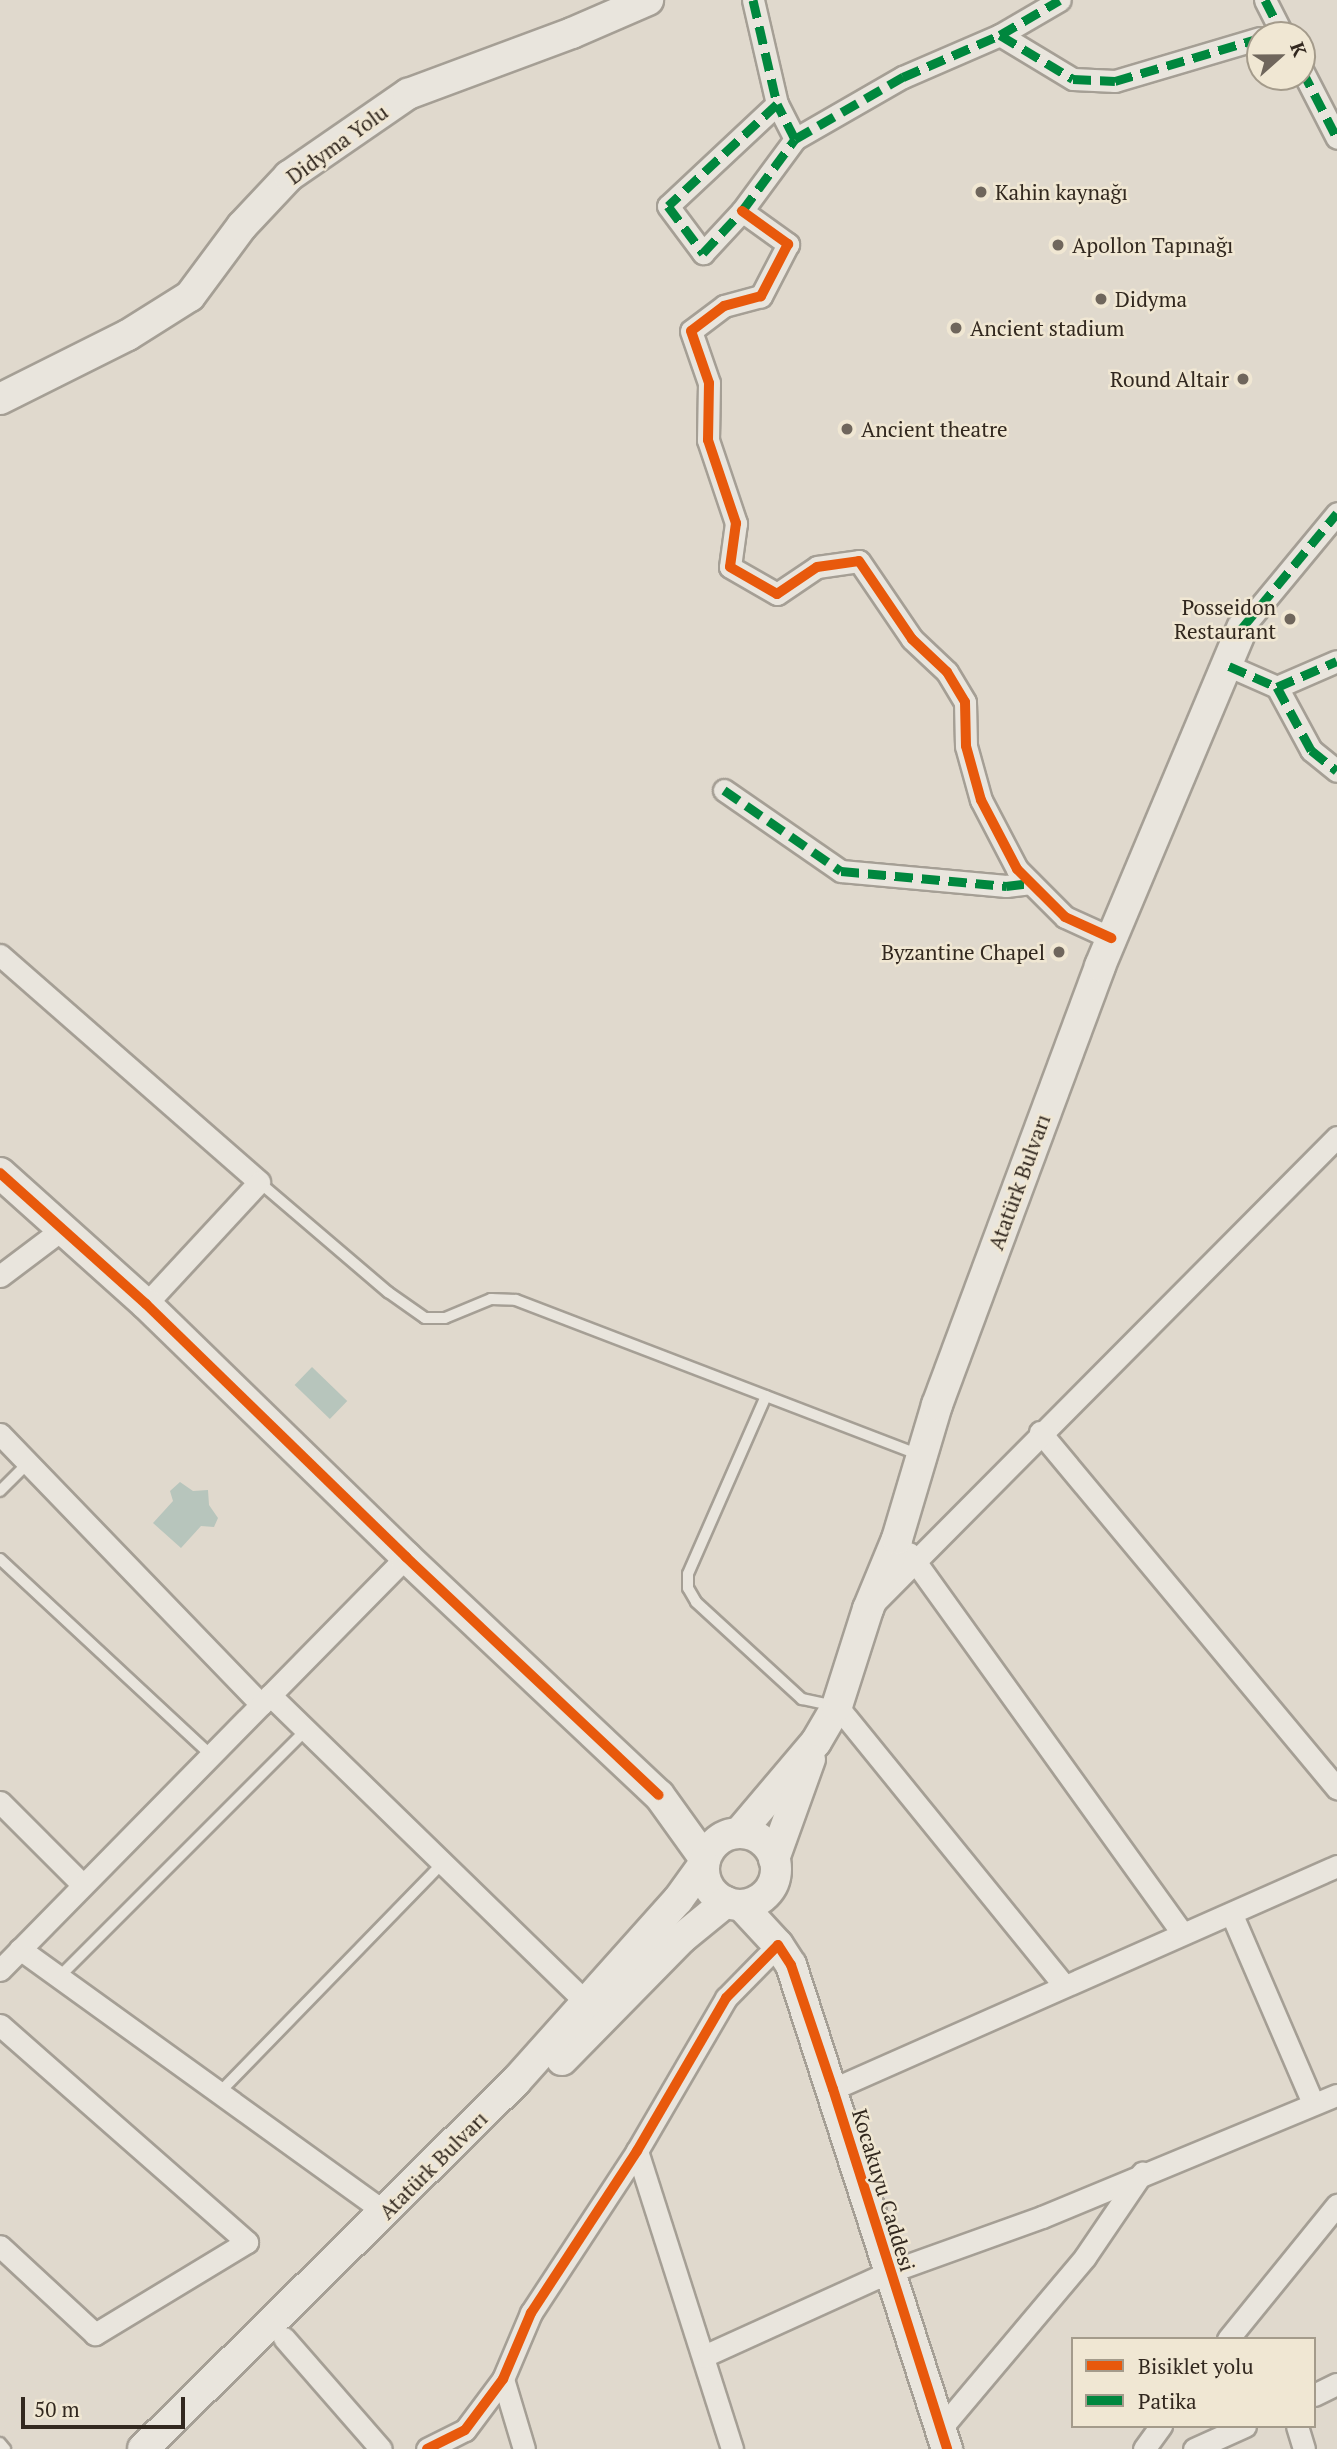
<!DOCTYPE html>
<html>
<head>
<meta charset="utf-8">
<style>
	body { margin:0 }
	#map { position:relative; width:1337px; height:2449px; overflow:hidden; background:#e0d9cd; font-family:"PT Serif",serif }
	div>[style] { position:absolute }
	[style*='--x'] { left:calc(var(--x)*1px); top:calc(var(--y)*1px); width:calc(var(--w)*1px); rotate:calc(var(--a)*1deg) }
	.water>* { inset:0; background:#b7c5bc; transform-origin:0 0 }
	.roads { filter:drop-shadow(2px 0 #a59f95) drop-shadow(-2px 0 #a59f95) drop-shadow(0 2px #a59f95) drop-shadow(0 -2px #a59f95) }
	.lane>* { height:10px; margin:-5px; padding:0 5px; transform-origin:5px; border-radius:5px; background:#e9e5dd }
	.street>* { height:21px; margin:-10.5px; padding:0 10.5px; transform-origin:10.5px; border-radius:10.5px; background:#e9e5dd }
	.secondary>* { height:30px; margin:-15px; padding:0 15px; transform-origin:15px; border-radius:15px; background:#e9e5dd }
	.secondary>.ring { margin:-15px; padding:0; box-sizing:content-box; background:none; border:30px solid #e9e5dd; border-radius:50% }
	.quiet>* { height:9px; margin-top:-4.5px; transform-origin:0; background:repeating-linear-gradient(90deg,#00873e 0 18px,transparent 0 27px) }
	.cycleway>* { height:10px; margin:-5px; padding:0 5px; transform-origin:5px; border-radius:5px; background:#e8590c }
	.dots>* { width:19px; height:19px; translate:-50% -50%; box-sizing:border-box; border:4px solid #f0e7d3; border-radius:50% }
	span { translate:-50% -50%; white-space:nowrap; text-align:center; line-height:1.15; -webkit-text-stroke:5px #f0e7d3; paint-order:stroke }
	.street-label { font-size:21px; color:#32281f }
	.poi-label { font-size:21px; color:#32281f }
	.left { translate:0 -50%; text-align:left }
	.right { translate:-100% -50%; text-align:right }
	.legend { position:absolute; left:1071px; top:2337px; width:245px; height:91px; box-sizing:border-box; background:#f0e7d3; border:2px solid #a49b8b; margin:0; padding:9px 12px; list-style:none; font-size:21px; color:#32281f }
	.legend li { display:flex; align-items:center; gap:14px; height:35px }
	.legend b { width:35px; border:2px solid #a49b8b }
	.north { position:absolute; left:1246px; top:21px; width:70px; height:70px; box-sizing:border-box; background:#f0e7d3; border:2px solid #a49b8b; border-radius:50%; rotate:69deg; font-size:19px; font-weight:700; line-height:28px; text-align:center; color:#32281f }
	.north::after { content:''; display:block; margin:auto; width:24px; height:32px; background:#6f665c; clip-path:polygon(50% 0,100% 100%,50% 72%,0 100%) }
	.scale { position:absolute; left:21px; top:2397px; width:164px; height:32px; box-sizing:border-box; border:4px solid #32281f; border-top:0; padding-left:9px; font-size:21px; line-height:24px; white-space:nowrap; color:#32281f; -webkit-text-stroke:5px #f0e7d3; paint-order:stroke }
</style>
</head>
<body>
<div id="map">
	<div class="water">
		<div style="left:312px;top:1367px;width:49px;height:25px;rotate:44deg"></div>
		<div style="clip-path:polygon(180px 1482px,193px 1491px,208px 1490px,209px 1505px,218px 1518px,214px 1527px,201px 1526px,181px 1548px,153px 1523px,173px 1501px,170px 1491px)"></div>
	</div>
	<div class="roads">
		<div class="lane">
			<div style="--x:259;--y:1182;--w:170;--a:40.5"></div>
			<div style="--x:388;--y:1292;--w:45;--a:35.1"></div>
			<div style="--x:425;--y:1318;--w:20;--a:0"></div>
			<div style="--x:445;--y:1318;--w:50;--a:-22.4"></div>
			<div style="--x:491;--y:1299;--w:25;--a:2"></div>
			<div style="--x:516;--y:1300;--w:432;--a:21"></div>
			<div style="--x:766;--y:1396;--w:194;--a:113.7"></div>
			<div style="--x:688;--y:1574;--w:14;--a:90"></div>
			<div style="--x:688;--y:1588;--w:16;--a:60"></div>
			<div style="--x:696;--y:1602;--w:144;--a:42.5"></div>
			<div style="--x:802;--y:1699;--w:34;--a:12"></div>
			<div style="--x:0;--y:1491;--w:40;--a:-45"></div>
			<div style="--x:0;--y:1559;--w:288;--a:42.9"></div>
			<div style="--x:59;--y:1977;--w:349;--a:-45"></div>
			<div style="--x:219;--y:2093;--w:321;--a:-45.8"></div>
			<div style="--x:0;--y:2443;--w:8;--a:50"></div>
		</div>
		<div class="street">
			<div style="--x:753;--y:0;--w:107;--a:77"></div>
			<div style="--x:1265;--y:0;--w:39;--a:63"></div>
			<div style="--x:1000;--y:35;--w:85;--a:31.1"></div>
			<div style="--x:1073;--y:79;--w:42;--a:2.7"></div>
			<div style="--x:1115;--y:81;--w:151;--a:-16.5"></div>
			<div style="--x:1302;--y:70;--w:76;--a:62.8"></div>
			<div style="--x:795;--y:139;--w:39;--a:-117"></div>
			<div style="--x:777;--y:104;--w:149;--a:136.9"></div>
			<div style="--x:668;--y:206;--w:59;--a:53.3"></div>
			<div style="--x:703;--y:253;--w:57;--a:-47.1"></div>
			<div style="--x:742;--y:211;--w:89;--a:-53.6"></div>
			<div style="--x:795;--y:139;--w:125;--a:-29.9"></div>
			<div style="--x:903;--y:77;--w:106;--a:-23.4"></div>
			<div style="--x:1000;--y:35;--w:69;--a:-30.3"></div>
			<div style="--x:742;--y:211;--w:57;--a:35.7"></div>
			<div style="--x:788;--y:244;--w:59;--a:117.4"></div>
			<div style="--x:761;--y:296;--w:38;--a:165"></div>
			<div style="--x:724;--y:306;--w:41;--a:142.9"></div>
			<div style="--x:691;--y:331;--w:55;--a:70.9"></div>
			<div style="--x:709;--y:383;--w:57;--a:91"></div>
			<div style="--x:708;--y:440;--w:88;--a:71.4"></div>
			<div style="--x:736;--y:523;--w:44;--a:97.8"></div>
			<div style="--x:730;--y:567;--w:54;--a:29.9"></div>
			<div style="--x:777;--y:594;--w:48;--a:-34"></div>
			<div style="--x:817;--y:567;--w:42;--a:-8.1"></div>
			<div style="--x:859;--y:561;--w:94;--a:55.8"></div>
			<div style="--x:912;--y:639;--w:48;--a:43.3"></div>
			<div style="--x:947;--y:672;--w:35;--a:59"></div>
			<div style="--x:965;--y:702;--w:44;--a:88.7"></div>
			<div style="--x:966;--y:746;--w:56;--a:74.5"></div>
			<div style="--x:981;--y:800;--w:78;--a:62.4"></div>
			<div style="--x:1017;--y:869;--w:68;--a:45"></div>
			<div style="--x:1065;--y:917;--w:51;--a:24.5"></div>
			<div style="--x:1242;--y:628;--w:149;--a:-50.4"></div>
			<div style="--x:1229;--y:666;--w:52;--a:23.6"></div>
			<div style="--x:1277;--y:687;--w:72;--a:61.6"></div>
			<div style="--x:1311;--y:750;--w:33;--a:39"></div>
			<div style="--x:1277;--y:687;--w:65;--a:-23.4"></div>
			<div style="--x:724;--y:790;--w:142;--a:34.7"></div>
			<div style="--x:841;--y:871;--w:166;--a:5.2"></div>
			<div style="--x:1006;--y:886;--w:25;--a:-7"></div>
			<div style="--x:0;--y:955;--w:344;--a:41.2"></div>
			<div style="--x:259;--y:1182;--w:166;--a:132.8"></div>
			<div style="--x:0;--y:1276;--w:81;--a:-37"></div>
			<div style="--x:1040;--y:1432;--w:464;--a:50.2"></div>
			<div style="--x:0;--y:1434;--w:376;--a:46"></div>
			<div style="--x:909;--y:1553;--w:467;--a:54.3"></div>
			<div style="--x:874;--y:1603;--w:657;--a:-45.19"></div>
			<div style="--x:270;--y:1695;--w:442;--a:44.2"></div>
			<div style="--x:837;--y:1706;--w:360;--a:50.9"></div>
			<div style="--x:0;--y:1802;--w:117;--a:45"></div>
			<div style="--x:1232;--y:1915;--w:205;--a:66.7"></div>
			<div style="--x:20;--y:1949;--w:451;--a:35.8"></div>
			<div style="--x:0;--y:1970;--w:579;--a:-45.49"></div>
			<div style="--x:0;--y:2025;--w:329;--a:41.3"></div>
			<div style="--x:247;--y:2242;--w:178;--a:148.8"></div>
			<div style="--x:95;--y:2334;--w:129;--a:-137.2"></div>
			<div style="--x:833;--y:2089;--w:551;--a:-23.87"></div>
			<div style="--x:637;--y:2151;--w:313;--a:72.3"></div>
			<div style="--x:284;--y:2338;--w:147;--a:48.9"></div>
			<div style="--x:1228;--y:2339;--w:173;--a:-50.9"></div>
			<div style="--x:704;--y:2356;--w:203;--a:-24.4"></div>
			<div style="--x:889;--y:2272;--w:163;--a:-19.8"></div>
			<div style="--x:1042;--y:2217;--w:319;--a:-22.5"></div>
			<div style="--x:503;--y:2379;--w:73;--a:73.3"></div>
			<div style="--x:1314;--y:2395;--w:25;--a:-26"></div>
			<div style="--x:1297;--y:2426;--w:24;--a:73"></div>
			<div style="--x:942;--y:2427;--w:222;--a:-49.9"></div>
			<div style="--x:1085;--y:2257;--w:102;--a:-55.8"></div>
			<div style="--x:427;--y:2449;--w:42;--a:-26.6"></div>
			<div style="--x:465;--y:2430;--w:64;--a:-53.3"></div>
			<div style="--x:503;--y:2379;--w:72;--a:-67"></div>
			<div style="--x:531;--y:2313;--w:194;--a:-56.8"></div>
			<div style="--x:637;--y:2151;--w:177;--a:-59.8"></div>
			<div style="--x:726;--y:1998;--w:74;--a:-45.5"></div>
			<div style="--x:1144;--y:2449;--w:29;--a:-54"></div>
			<div style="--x:1194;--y:2449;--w:56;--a:-24.3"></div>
		</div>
		<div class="secondary">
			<div style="--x:0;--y:399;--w:143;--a:-26.6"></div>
			<div style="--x:128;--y:335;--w:73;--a:-32.2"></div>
			<div style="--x:190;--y:296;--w:87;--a:-53.4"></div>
			<div style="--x:242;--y:226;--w:69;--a:-46.8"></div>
			<div style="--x:289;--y:176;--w:145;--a:-34.6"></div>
			<div style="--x:408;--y:94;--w:175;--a:-20.4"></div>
			<div style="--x:572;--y:33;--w:83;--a:-23.5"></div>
			<div style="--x:0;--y:1173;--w:196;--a:41.9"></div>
			<div style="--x:146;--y:1304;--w:363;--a:44.2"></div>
			<div style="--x:406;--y:1557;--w:347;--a:43.3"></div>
			<div style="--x:659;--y:1795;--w:79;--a:54.3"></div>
			<div style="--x:739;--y:1833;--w:119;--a:-49.8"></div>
			<div style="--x:816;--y:1742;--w:42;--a:-59.7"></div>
			<div style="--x:837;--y:1706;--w:102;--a:-72.3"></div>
			<div style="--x:868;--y:1609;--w:76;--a:-67.5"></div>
			<div style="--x:897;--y:1539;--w:140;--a:-73.4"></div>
			<div style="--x:937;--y:1405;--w:468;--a:-69.6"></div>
			<div style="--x:1100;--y:966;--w:367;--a:-67.2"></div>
			<div class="ring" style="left:704px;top:1833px;width:42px;height:42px"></div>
			<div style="--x:774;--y:1859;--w:106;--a:-70.2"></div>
			<div style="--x:741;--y:1905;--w:54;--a:47.2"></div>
			<div style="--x:778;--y:1945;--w:24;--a:57"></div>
			<div style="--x:791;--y:1965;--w:509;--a:72.14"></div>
			<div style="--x:562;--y:2060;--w:171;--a:-45.5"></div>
			<div style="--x:682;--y:1938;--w:57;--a:-39.3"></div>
			<div style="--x:143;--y:2449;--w:524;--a:-44.61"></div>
			<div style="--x:516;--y:2081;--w:243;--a:-48.2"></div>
			<div style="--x:678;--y:1900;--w:44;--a:-54.2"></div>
		</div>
	</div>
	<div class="quiet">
		<div style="--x:753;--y:0;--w:107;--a:77"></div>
		<div style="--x:1265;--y:0;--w:39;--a:63"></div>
		<div style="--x:1000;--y:35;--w:85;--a:31.1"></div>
		<div style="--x:1073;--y:79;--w:42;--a:2.7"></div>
		<div style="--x:1115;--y:81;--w:151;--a:-16.5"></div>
		<div style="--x:1302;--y:70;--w:76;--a:62.8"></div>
		<div style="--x:795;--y:139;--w:39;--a:-117"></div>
		<div style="--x:777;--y:104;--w:149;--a:136.9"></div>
		<div style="--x:668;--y:206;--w:59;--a:53.3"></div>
		<div style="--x:703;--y:253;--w:57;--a:-47.1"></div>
		<div style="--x:742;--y:211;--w:89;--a:-53.6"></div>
		<div style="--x:795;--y:139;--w:125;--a:-29.9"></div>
		<div style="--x:903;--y:77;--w:106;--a:-23.4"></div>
		<div style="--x:1000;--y:35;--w:69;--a:-30.3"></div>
		<div style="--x:1242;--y:628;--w:149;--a:-50.4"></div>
		<div style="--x:1229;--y:666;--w:52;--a:23.6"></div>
		<div style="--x:1277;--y:687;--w:72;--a:61.6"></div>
		<div style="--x:1311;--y:750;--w:33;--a:39"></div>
		<div style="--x:1277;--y:687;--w:65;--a:-23.4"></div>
		<div style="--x:724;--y:790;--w:142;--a:34.7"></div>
		<div style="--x:841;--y:871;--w:166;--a:5.2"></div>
		<div style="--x:1006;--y:886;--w:25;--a:-7"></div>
	</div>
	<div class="cycleway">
		<div style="--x:742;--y:211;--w:57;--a:35.7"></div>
		<div style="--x:788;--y:244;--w:59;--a:117.4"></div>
		<div style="--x:761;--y:296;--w:38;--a:165"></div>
		<div style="--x:724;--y:306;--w:41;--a:142.9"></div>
		<div style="--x:691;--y:331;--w:55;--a:70.9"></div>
		<div style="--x:709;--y:383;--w:57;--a:91"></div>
		<div style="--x:708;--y:440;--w:88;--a:71.4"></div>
		<div style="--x:736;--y:523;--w:44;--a:97.8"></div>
		<div style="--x:730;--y:567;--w:54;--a:29.9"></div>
		<div style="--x:777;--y:594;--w:48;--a:-34"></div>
		<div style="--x:817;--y:567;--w:42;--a:-8.1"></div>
		<div style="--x:859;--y:561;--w:94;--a:55.8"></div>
		<div style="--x:912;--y:639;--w:48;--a:43.3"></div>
		<div style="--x:947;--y:672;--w:35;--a:59"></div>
		<div style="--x:965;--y:702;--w:44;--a:88.7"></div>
		<div style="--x:966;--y:746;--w:56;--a:74.5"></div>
		<div style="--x:981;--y:800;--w:78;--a:62.4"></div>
		<div style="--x:1017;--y:869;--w:68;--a:45"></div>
		<div style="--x:1065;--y:917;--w:51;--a:24.5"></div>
		<div style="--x:0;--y:1173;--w:196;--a:41.9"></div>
		<div style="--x:146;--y:1304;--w:363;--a:44.2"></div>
		<div style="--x:406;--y:1557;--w:347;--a:43.3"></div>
		<div style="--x:427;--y:2449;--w:42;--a:-26.6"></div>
		<div style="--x:465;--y:2430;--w:64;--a:-53.3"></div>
		<div style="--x:503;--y:2379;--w:72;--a:-67"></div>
		<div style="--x:531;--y:2313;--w:194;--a:-56.8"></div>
		<div style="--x:637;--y:2151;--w:177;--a:-59.8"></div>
		<div style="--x:726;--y:1998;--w:74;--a:-45.5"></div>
		<div style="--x:778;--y:1945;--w:24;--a:57"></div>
		<div style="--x:791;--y:1965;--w:131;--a:71.3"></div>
		<div style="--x:833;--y:2089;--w:378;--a:72.4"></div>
	</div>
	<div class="dots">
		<div style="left:981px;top:192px;background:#6f665c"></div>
		<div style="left:1058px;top:245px;background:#6f665c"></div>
		<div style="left:1101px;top:299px;background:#6f665c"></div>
		<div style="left:956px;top:328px;background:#6f665c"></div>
		<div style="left:1243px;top:379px;background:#6f665c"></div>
		<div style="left:847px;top:429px;background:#6f665c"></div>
		<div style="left:1290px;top:619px;background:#6f665c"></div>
		<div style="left:1059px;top:952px;background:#6f665c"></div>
	</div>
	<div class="street-label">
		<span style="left:337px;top:144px;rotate:-36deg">Didyma Yolu</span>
		<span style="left:1019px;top:1182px;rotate:-70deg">Atatürk Bulvarı</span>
		<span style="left:433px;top:2165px;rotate:-45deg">Atatürk Bulvarı</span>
		<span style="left:884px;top:2190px;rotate:73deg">Kocakuyu Caddesi</span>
	</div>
	<div class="poi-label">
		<span class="left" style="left:995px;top:192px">Kahin kaynağı</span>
		<span class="left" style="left:1072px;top:245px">Apollon Tapınağı</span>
		<span class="left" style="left:1115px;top:299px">Didyma</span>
		<span class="left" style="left:970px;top:328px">Ancient stadium</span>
		<span class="right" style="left:1229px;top:379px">Round Altair</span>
		<span class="left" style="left:861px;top:429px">Ancient theatre</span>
		<span class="right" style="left:1276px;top:619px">Posseidon<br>Restaurant</span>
		<span class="right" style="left:1045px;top:952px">Byzantine Chapel</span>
	</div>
	<ul class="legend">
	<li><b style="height:9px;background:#e8590c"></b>Bisiklet yolu</li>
	<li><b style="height:9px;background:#00873e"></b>Patika</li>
	</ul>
	<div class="north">K</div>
	<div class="scale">50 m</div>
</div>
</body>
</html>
